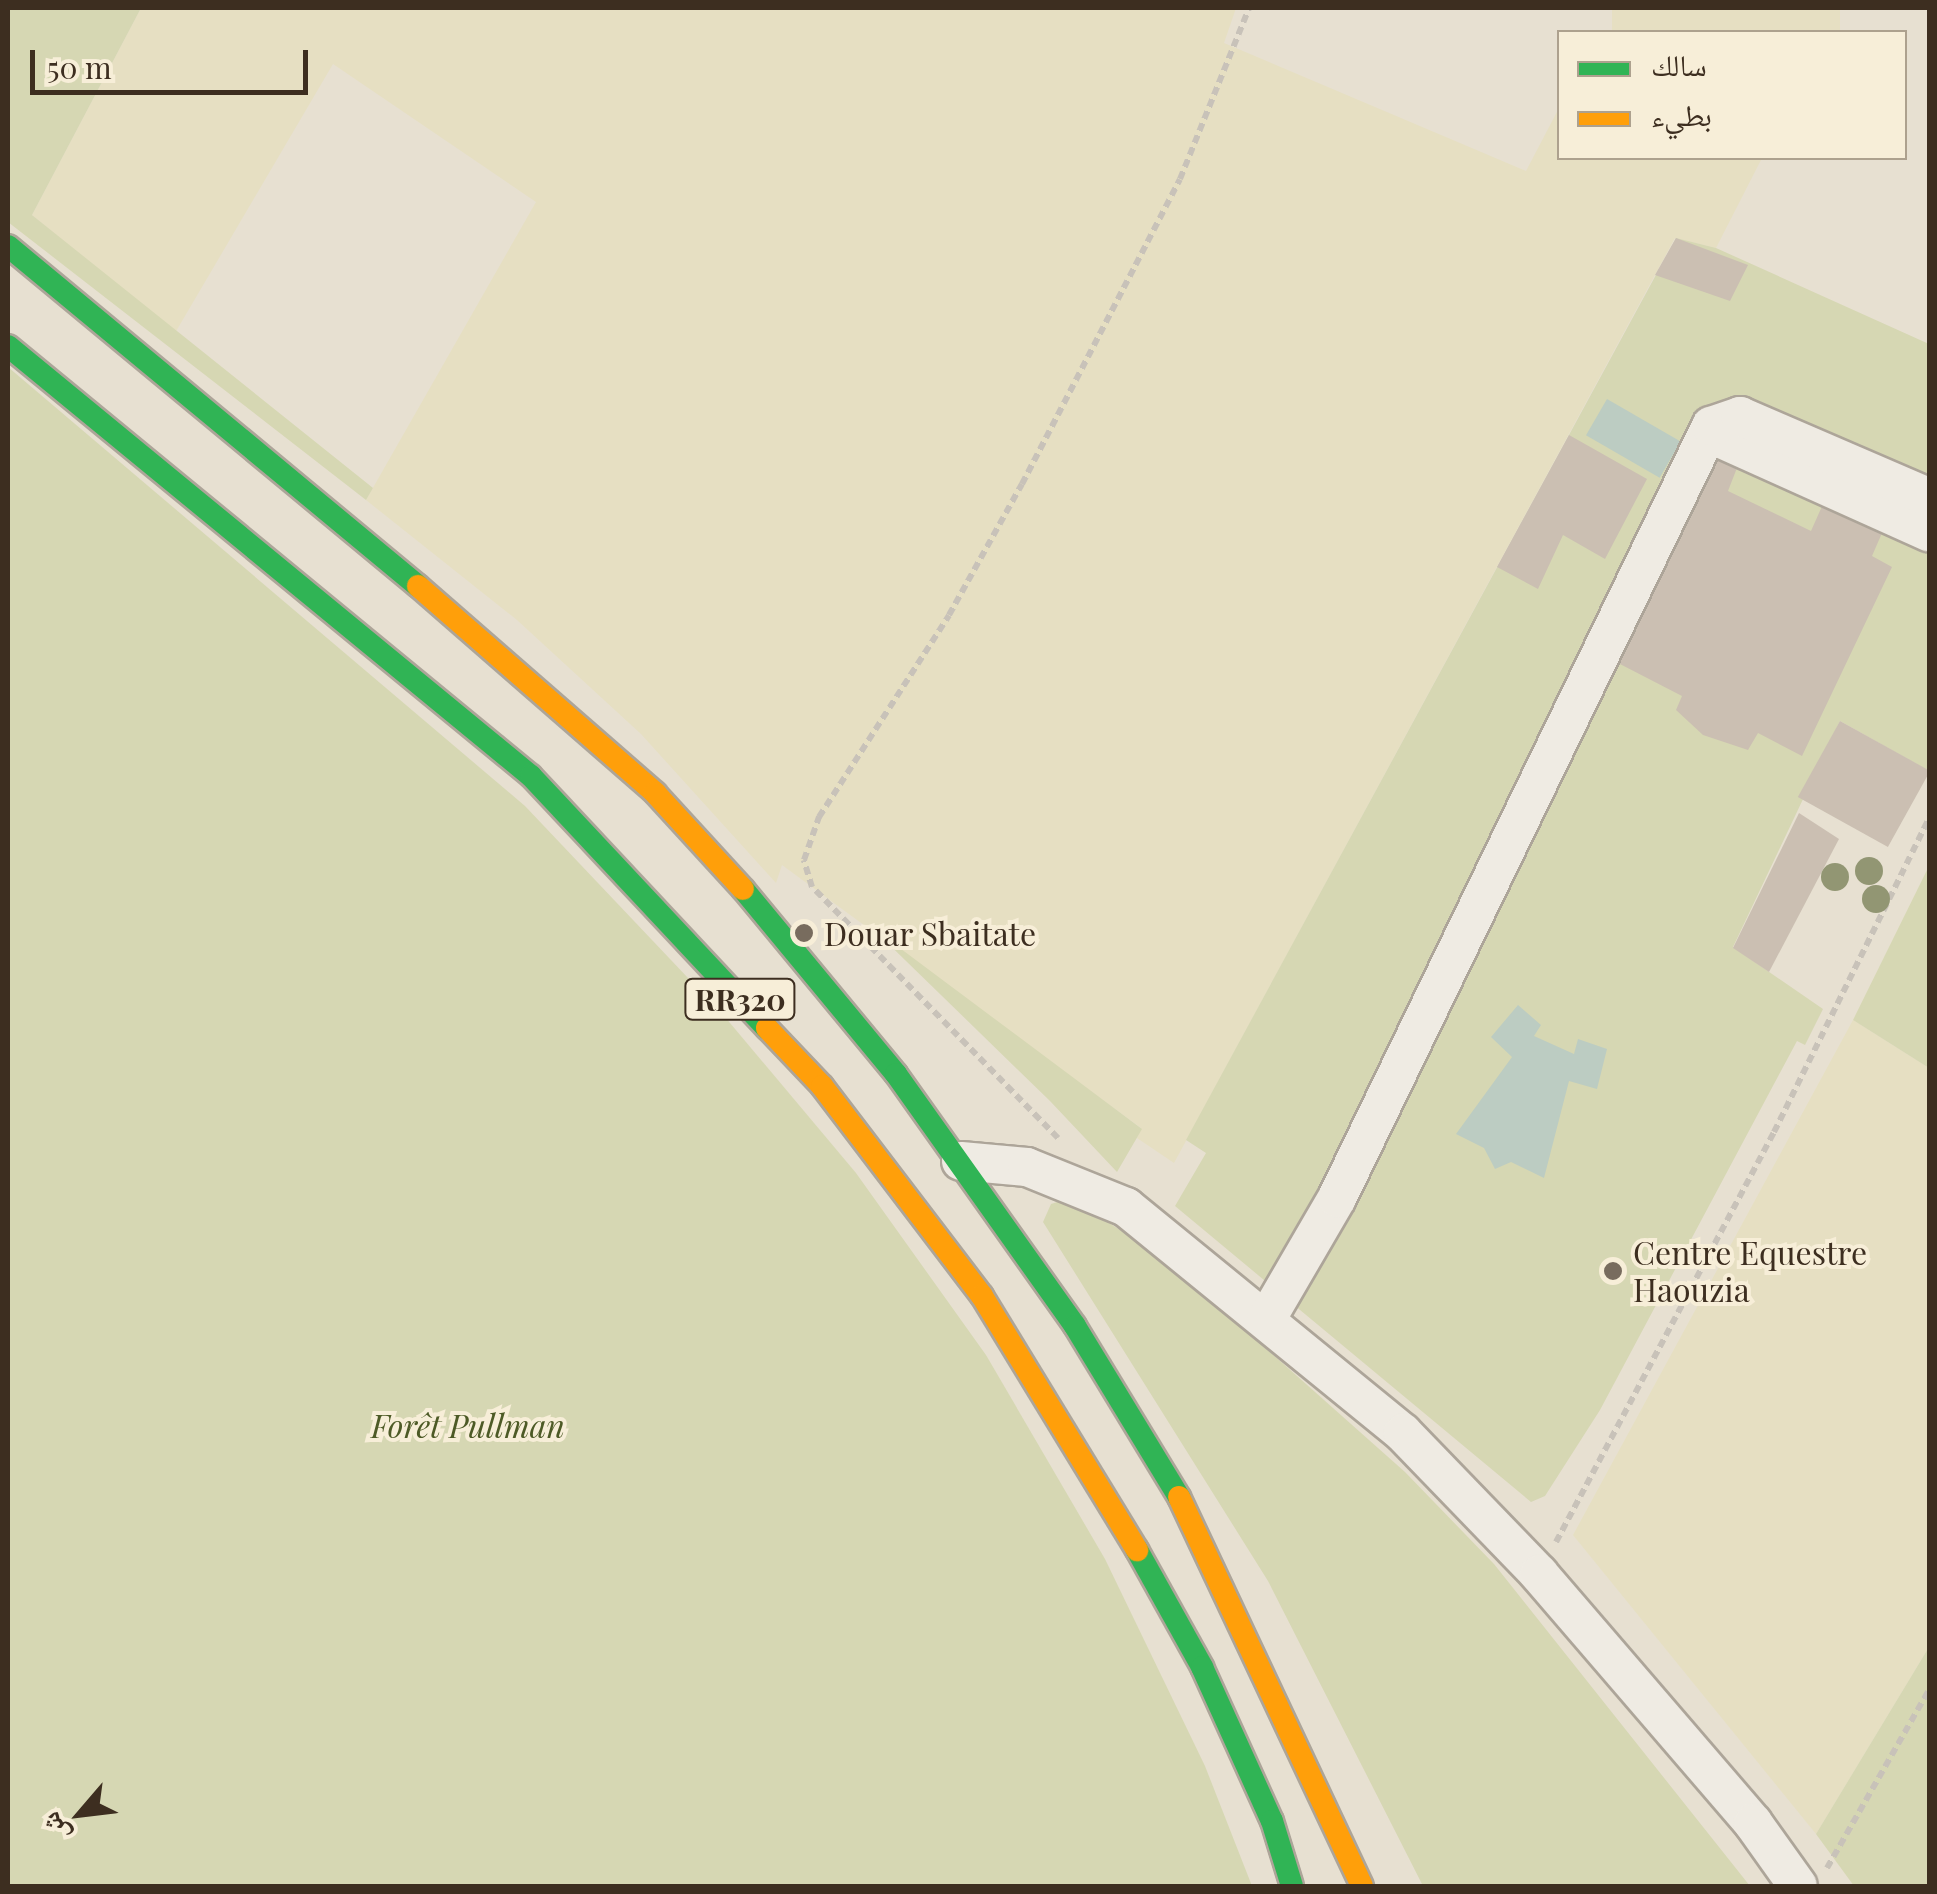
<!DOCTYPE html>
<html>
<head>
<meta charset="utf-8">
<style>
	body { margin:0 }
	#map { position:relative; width:1937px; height:1894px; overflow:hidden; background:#e7e0d1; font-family:"Playfair Display","Noto Naskh Arabic",serif }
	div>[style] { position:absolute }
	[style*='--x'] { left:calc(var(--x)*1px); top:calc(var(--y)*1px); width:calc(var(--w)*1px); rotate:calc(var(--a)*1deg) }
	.farmland>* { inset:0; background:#e6dfc2; transform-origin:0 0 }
	.green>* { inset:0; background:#d6d7b3 }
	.water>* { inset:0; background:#bcccc2; transform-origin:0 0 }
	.building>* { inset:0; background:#cbbfb2; transform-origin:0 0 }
	.path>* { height:6px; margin-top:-3px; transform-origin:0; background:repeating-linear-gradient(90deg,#c8c2b9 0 8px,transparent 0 13px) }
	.roads { filter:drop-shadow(2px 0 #ada599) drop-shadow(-2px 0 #ada599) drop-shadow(0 2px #ada599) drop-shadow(0 -2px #ada599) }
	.street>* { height:38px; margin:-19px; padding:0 19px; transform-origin:19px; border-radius:19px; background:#efebe3 }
	.fast>* { height:22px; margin:-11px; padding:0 11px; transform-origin:11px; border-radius:11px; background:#30b455 }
	.slow>* { height:22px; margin:-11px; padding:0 11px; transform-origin:11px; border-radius:11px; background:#ff9f0a }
	.trees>* { width:28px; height:28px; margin:-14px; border-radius:50%; background:#929673 }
	.dots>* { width:28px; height:28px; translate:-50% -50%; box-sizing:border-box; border:5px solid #f7eed8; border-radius:50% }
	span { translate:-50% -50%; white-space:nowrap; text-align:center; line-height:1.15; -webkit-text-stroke:8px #f7eed8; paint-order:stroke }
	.shield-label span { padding:2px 8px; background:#f7eed8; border:2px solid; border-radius:8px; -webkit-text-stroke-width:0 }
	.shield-label { font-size:30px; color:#3d2e20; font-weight:700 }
	.poi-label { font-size:32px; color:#3d2e20 }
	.left { translate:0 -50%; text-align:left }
	.park-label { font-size:32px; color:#4d5a26; font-style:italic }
	.frame { position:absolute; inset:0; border:10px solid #3d2e20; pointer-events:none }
	.legend { position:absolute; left:1557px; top:30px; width:350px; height:130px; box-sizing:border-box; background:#f7eed8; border:2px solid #ada18e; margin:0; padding:12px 18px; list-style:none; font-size:30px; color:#3d2e20 }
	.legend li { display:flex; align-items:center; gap:20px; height:50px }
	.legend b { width:50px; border:2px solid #ada18e }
	.north { position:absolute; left:30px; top:1764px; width:100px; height:100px; -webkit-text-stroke:8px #f7eed8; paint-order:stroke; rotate:242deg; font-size:28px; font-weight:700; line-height:40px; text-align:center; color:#3d2e20 }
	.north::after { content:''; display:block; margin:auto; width:35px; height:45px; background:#3d2e20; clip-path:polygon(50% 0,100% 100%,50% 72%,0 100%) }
	.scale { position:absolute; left:30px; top:50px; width:278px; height:45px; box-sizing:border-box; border:5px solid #3d2e20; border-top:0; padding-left:12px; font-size:30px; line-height:35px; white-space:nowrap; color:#3d2e20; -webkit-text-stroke:8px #f7eed8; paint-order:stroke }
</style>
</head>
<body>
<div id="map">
	<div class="farmland">
		<div style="clip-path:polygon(141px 8px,1236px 8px,1224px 43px,1526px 171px,1559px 108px,1560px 158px,1762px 158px,1716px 248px,1675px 238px,1174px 1163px,1137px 1138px,1141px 1128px,782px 865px,776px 883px,641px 734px,517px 620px,366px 500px,536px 202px,333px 64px,175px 333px,32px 215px)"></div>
		<div style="left:1612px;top:8px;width:228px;height:27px"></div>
		<div style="clip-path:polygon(1853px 1020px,1929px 1068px,1929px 1647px,1816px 1834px,1573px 1535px)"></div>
	</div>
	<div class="green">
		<div style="clip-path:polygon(8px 8px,141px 8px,32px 215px,373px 488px,366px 500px,8px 222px)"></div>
		<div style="clip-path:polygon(1676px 238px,1716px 248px,1929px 344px,1929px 771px,1840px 721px,1733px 947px,1823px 1009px,1805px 1045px,1797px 1041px,1600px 1410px,1545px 1496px,1531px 1502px,1175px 1206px,1206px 1153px,1186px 1140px)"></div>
		<div style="clip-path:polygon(8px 367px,525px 806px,725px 1017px,856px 1173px,986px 1355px,1105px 1559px,1205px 1766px,1252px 1886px,8px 1886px)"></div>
		<div style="clip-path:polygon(1929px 866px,1929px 1068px,1853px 1020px)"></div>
		<div style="clip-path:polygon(869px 925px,1142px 1129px,1117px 1172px,1050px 1101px)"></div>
		<div style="clip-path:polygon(1070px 1198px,1164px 1258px,1405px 1472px,1494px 1564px,1750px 1886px,1423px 1886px,1268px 1581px,1043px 1222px,1051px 1204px)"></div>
		<div style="clip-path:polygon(1929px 1647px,1929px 1886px,1854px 1886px,1816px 1834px)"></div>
	</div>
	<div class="water">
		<div style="left:1607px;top:399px;width:85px;height:42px;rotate:30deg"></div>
		<div style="clip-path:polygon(1518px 1005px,1541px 1025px,1534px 1036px,1574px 1054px,1578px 1039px,1607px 1049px,1597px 1089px,1569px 1081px,1544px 1178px,1511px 1162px,1495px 1169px,1484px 1148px,1456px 1134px,1512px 1057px,1491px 1037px)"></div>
	</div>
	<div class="building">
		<div style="clip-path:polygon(1676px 238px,1748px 265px,1730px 301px,1655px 275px)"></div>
		<div style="clip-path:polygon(1569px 435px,1647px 479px,1605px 559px,1563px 535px,1538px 589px,1497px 567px)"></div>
		<div style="clip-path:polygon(1720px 446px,1742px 455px,1728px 491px,1811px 531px,1823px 504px,1882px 533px,1872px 556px,1892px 567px,1802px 756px,1758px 733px,1748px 750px,1703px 735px,1676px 710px,1682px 696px,1618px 663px)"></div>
		<div style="left:1840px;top:721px;width:103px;height:87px;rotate:29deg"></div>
		<div style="clip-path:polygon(1799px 813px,1839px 839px,1769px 972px,1733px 948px)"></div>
	</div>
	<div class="path">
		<div style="--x:1058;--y:1138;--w:351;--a:-134.4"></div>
		<div style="--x:812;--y:887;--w:28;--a:-107"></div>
		<div style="--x:804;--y:860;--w:46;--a:-70.8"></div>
		<div style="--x:819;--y:817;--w:240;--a:-57.2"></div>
		<div style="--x:949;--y:615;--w:150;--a:-60.9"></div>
		<div style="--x:1022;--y:484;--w:343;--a:-62.6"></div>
		<div style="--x:1180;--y:179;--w:184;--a:-68"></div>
		<div style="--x:1556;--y:1542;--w:464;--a:-62"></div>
		<div style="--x:1774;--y:1132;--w:352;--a:-63.7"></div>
		<div style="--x:1827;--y:1868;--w:207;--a:-60.2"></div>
	</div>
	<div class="roads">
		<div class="street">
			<div style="--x:1708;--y:433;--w:243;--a:24.2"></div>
			<div style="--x:961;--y:1161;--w:66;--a:5.2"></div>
			<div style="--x:1027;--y:1167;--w:107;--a:22"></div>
			<div style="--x:1126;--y:1207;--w:357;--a:39.2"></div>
			<div style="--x:1403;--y:1433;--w:196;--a:46"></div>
			<div style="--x:1539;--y:1574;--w:328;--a:49.3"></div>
			<div style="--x:1753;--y:1823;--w:77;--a:54.5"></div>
			<div style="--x:1266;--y:1320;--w:141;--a:-59.8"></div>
			<div style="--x:1337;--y:1198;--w:858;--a:-64.15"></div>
			<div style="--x:1711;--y:426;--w:31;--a:-19"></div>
			<div style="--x:1740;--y:416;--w:207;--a:23.3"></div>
		</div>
		<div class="fast">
			<div style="--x:8;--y:246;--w:533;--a:39.67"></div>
			<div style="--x:8;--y:346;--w:677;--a:39.43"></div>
			<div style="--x:531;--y:776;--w:345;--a:46.9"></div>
			<div style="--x:743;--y:889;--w:240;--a:50.4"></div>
			<div style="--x:896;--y:1074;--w:309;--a:54.6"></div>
			<div style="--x:1075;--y:1326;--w:200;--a:58.7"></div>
			<div style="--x:1137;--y:1550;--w:134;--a:60.9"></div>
			<div style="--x:1202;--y:1667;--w:169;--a:65.6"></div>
			<div style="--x:1272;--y:1821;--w:68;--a:72.9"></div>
		</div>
		<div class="slow">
			<div style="--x:418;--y:586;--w:315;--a:41.1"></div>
			<div style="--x:655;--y:793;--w:130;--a:47.5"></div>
			<div style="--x:767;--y:1028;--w:80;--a:46.5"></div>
			<div style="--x:822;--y:1086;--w:264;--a:52.7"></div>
			<div style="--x:982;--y:1296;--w:298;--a:58.6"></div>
			<div style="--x:1179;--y:1497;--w:430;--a:64.8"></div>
		</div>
	</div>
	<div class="trees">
		<div style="left:1869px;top:871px"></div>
		<div style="left:1835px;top:877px"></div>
		<div style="left:1876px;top:899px"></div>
	</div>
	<div class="dots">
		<div style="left:804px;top:933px;background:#786c5e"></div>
		<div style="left:1613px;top:1271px;background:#786c5e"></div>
	</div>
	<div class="shield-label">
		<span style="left:740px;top:999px">RR320</span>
	</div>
	<div class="poi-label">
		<span class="left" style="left:824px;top:933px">Douar Sbaitate</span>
		<span class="left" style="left:1633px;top:1271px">Centre Equestre<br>Haouzia</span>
	</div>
	<div class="park-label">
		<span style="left:468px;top:1425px">Forêt Pullman</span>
	</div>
	<div class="frame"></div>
	<ul class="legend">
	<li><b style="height:12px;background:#30b455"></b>سالك</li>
	<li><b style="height:12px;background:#ff9f0a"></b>بطيء</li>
	</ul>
	<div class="north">ش</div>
	<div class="scale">50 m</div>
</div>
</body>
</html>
